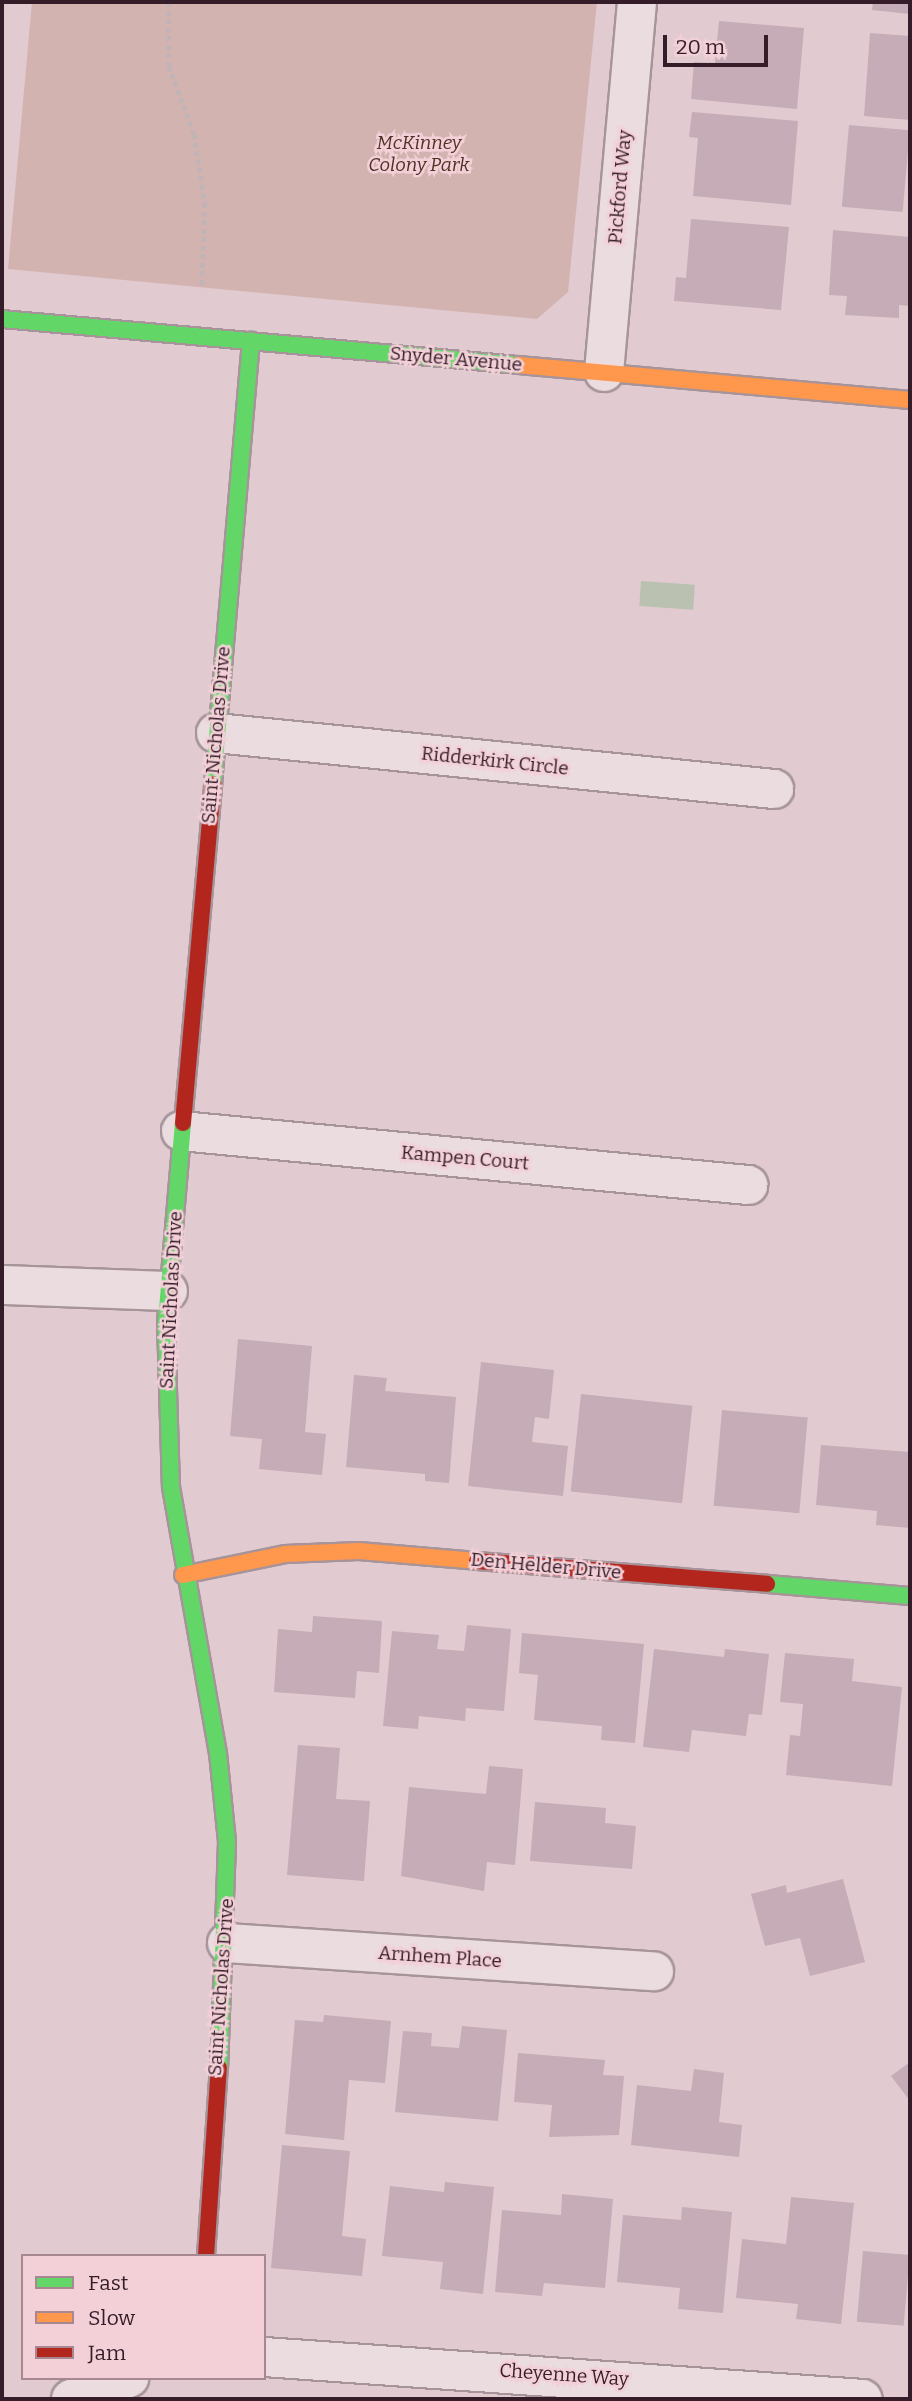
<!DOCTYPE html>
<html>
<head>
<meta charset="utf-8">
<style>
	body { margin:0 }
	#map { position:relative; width:912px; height:2401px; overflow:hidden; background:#e1cbd0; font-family:Bitter,serif }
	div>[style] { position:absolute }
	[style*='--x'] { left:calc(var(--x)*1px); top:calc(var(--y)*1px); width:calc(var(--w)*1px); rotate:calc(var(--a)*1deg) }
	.green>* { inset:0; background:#d3b3b0 }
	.water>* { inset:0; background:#bac1b1; transform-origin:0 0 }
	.building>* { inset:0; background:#c5acb6; transform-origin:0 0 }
	.path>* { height:4.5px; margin-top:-2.25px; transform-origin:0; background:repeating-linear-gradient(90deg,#c2b3b7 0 5px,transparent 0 8.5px) }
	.roads { filter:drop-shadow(2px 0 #a6949a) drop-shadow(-2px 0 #a6949a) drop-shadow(0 2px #a6949a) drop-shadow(0 -2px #a6949a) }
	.street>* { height:38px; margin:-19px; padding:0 19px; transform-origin:19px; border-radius:19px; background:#eadcdf }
	.fast>* { height:16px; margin:-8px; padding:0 8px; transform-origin:8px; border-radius:8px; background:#63d668 }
	.slow>* { height:16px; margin:-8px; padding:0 8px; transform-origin:8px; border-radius:8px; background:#ff974d }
	.jam>* { height:16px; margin:-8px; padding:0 8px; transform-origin:8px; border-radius:8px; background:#b3261e }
	span { translate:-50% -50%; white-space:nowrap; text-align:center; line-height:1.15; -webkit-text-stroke:5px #f3d0d8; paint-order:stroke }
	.park-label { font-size:19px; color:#4f3225; font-style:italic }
	.street-label { font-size:19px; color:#341d28 }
	.frame { position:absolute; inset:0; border:4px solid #341d28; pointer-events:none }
	.legend { position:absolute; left:21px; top:2254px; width:245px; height:126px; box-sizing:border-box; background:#f3d0d8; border:2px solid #a78892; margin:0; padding:9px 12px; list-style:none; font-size:21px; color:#341d28 }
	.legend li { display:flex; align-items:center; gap:14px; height:35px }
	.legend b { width:35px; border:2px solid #a78892 }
	.scale { position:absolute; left:663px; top:35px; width:105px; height:32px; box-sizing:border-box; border:4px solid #341d28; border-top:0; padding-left:9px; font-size:21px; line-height:24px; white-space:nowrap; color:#341d28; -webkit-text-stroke:5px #f3d0d8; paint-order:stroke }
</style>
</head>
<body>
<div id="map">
	<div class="green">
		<div style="clip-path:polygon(32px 2px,597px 2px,568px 292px,537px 319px,8px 269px)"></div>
	</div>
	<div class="water">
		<div style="left:641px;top:581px;width:54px;height:25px;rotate:4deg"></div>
	</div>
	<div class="building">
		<div style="clip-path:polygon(873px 2px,910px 2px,910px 14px,872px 10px)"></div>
		<div style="clip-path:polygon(719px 21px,804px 28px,797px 109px,691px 99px,694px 62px,715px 63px)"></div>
		<div style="clip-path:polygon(870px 33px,910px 36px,910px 120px,864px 116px)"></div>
		<div style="clip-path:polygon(692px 112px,798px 121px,791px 205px,693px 196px,698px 138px,689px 137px)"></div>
		<div style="left:849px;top:125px;width:61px;height:82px;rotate:5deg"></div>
		<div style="clip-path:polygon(691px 219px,789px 227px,781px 310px,674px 301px,676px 277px,686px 278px)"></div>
		<div style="clip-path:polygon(833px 230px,910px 237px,910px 306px,899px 305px,899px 318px,845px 315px,847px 296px,829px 295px)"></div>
		<div style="clip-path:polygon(238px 1339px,312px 1346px,305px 1432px,326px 1434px,322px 1475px,259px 1469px,262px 1439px,230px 1436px)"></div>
		<div style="clip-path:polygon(481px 1362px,554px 1370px,549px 1419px,535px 1417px,532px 1442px,568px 1446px,563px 1496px,468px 1486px)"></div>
		<div style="clip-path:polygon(354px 1375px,387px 1378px,385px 1391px,456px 1397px,449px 1483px,425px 1481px,425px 1474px,346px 1467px)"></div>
		<div style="left:581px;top:1394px;width:112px;height:98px;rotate:6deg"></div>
		<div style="left:722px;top:1410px;width:86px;height:96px;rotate:5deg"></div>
		<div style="clip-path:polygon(821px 1445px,910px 1452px,910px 1528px,876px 1525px,877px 1511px,816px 1505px)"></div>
		<div style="clip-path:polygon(313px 1616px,382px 1621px,379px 1673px,357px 1671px,355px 1698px,274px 1692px,278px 1629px,312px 1632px)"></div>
		<div style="clip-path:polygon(467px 1625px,511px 1629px,504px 1711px,466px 1708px,465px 1721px,419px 1716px,418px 1729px,383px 1726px,392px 1631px,439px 1635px,437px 1649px,464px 1651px)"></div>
		<div style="clip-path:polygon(522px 1633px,644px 1644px,635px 1743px,601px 1740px,602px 1726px,534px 1720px,538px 1675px,519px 1673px)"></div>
		<div style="clip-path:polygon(654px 1649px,724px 1657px,725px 1649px,769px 1654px,762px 1715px,749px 1714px,746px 1736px,692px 1730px,689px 1752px,643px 1747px)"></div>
		<div style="clip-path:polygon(785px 1653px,854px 1659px,852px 1681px,902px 1687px,892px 1786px,786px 1775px,790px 1735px,800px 1736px,803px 1704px,780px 1702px)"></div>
		<div style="clip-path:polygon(298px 1745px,340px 1748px,336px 1799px,370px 1801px,364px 1881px,287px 1875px)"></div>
		<div style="clip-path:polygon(489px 1766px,523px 1769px,515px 1865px,487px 1862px,484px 1891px,401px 1876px,409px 1787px,486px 1794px)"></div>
		<div style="clip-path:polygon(535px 1802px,606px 1808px,605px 1823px,636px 1826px,632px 1869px,530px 1861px)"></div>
		<div style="clip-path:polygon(843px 1879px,865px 1962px,810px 1976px,800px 1938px,765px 1946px,751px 1894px,786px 1885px,787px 1893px)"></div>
		<div style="clip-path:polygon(324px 2015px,391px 2021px,385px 2083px,349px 2080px,344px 2140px,285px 2134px,295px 2020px,323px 2022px)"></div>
		<div style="clip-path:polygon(462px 2026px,507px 2030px,498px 2121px,395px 2112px,403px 2031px,432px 2033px,431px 2046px,459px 2048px)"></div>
		<div style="clip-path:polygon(518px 2053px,605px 2060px,603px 2075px,624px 2076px,619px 2135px,549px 2137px,552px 2105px,514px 2102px)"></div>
		<div style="clip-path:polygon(910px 2062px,910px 2101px,891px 2076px)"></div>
		<div style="clip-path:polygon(694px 2069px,724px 2073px,719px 2122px,742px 2125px,739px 2157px,631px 2145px,637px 2085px,691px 2091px)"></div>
		<div style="clip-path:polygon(282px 2145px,350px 2151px,342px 2236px,366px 2239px,362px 2276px,271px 2268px)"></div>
		<div style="clip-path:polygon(445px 2182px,494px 2187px,483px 2294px,440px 2289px,443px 2262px,382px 2256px,390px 2186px,444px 2192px)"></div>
		<div style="clip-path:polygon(562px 2194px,613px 2199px,605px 2288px,544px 2283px,542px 2296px,495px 2292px,502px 2210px,561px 2215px)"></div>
		<div style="clip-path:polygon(791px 2197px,854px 2203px,841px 2324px,796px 2319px,798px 2304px,736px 2298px,742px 2239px,786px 2244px)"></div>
		<div style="clip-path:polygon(682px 2207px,732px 2212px,723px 2313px,678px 2309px,680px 2288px,617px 2282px,623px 2215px,681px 2220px)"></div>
		<div style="left:863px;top:2251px;width:47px;height:71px;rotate:5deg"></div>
	</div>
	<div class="path">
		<div style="--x:169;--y:2;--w:64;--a:90"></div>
		<div style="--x:169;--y:66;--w:72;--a:69.8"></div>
		<div style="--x:194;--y:134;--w:70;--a:80.9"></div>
		<div style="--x:205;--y:203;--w:85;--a:92"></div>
	</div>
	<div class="roads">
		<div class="street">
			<div style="--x:604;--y:372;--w:371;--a:-84.9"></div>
			<div style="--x:216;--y:733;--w:561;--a:5.73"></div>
			<div style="--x:181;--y:1131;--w:570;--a:5.44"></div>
			<div style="--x:2;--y:1285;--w:166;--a:2.1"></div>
			<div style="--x:227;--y:1943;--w:428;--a:3.8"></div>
			<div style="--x:264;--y:2357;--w:600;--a:4.01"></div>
			<div style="--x:71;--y:2399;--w:62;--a:-19.9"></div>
		</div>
		<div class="fast">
			<div style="--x:2;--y:319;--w:518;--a:5.09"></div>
			<div style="--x:213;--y:784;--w:445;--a:-85.1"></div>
			<div style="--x:183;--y:1123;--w:199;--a:94.9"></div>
			<div style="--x:166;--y:1321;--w:166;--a:88.3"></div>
			<div style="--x:171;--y:1487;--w:270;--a:80"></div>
			<div style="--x:218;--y:1753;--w:89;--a:84.2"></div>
			<div style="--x:227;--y:1842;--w:225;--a:92"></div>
			<div style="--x:767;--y:1584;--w:144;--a:4.8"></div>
		</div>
		<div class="slow">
			<div style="--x:518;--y:365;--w:394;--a:5.1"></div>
			<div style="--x:183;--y:1575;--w:104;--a:-11.6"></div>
			<div style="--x:285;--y:1554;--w:74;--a:-2.3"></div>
			<div style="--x:359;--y:1551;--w:118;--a:4.8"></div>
		</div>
		<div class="jam">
			<div style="--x:183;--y:1123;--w:340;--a:-84.9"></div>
			<div style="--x:477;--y:1561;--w:291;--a:4.5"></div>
			<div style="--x:206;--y:2256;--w:189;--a:-86.1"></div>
		</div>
	</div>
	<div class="park-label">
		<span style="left:419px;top:154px">McKinney<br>Colony Park</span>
	</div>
	<div class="street-label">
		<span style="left:620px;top:187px;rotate:-85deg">Pickford Way</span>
		<span style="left:456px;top:359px;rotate:5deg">Snyder Avenue</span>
		<span style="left:216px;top:735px;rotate:-85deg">Saint Nicholas Drive</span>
		<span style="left:495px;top:761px;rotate:6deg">Ridderkirk Circle</span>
		<span style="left:465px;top:1158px;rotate:5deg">Kampen Court</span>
		<span style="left:171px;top:1300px;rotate:-87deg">Saint Nicholas Drive</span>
		<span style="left:546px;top:1566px;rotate:5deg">Den Helder Drive</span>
		<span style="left:440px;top:1957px;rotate:4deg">Arnhem Place</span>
		<span style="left:221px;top:1987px;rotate:-86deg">Saint Nicholas Drive</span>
		<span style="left:564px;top:2375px;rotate:4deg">Cheyenne Way</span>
	</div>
	<div class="frame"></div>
	<ul class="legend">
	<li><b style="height:9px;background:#63d668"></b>Fast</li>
	<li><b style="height:9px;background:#ff974d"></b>Slow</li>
	<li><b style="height:9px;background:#b3261e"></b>Jam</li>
	</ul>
	<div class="scale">20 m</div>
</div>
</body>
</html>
